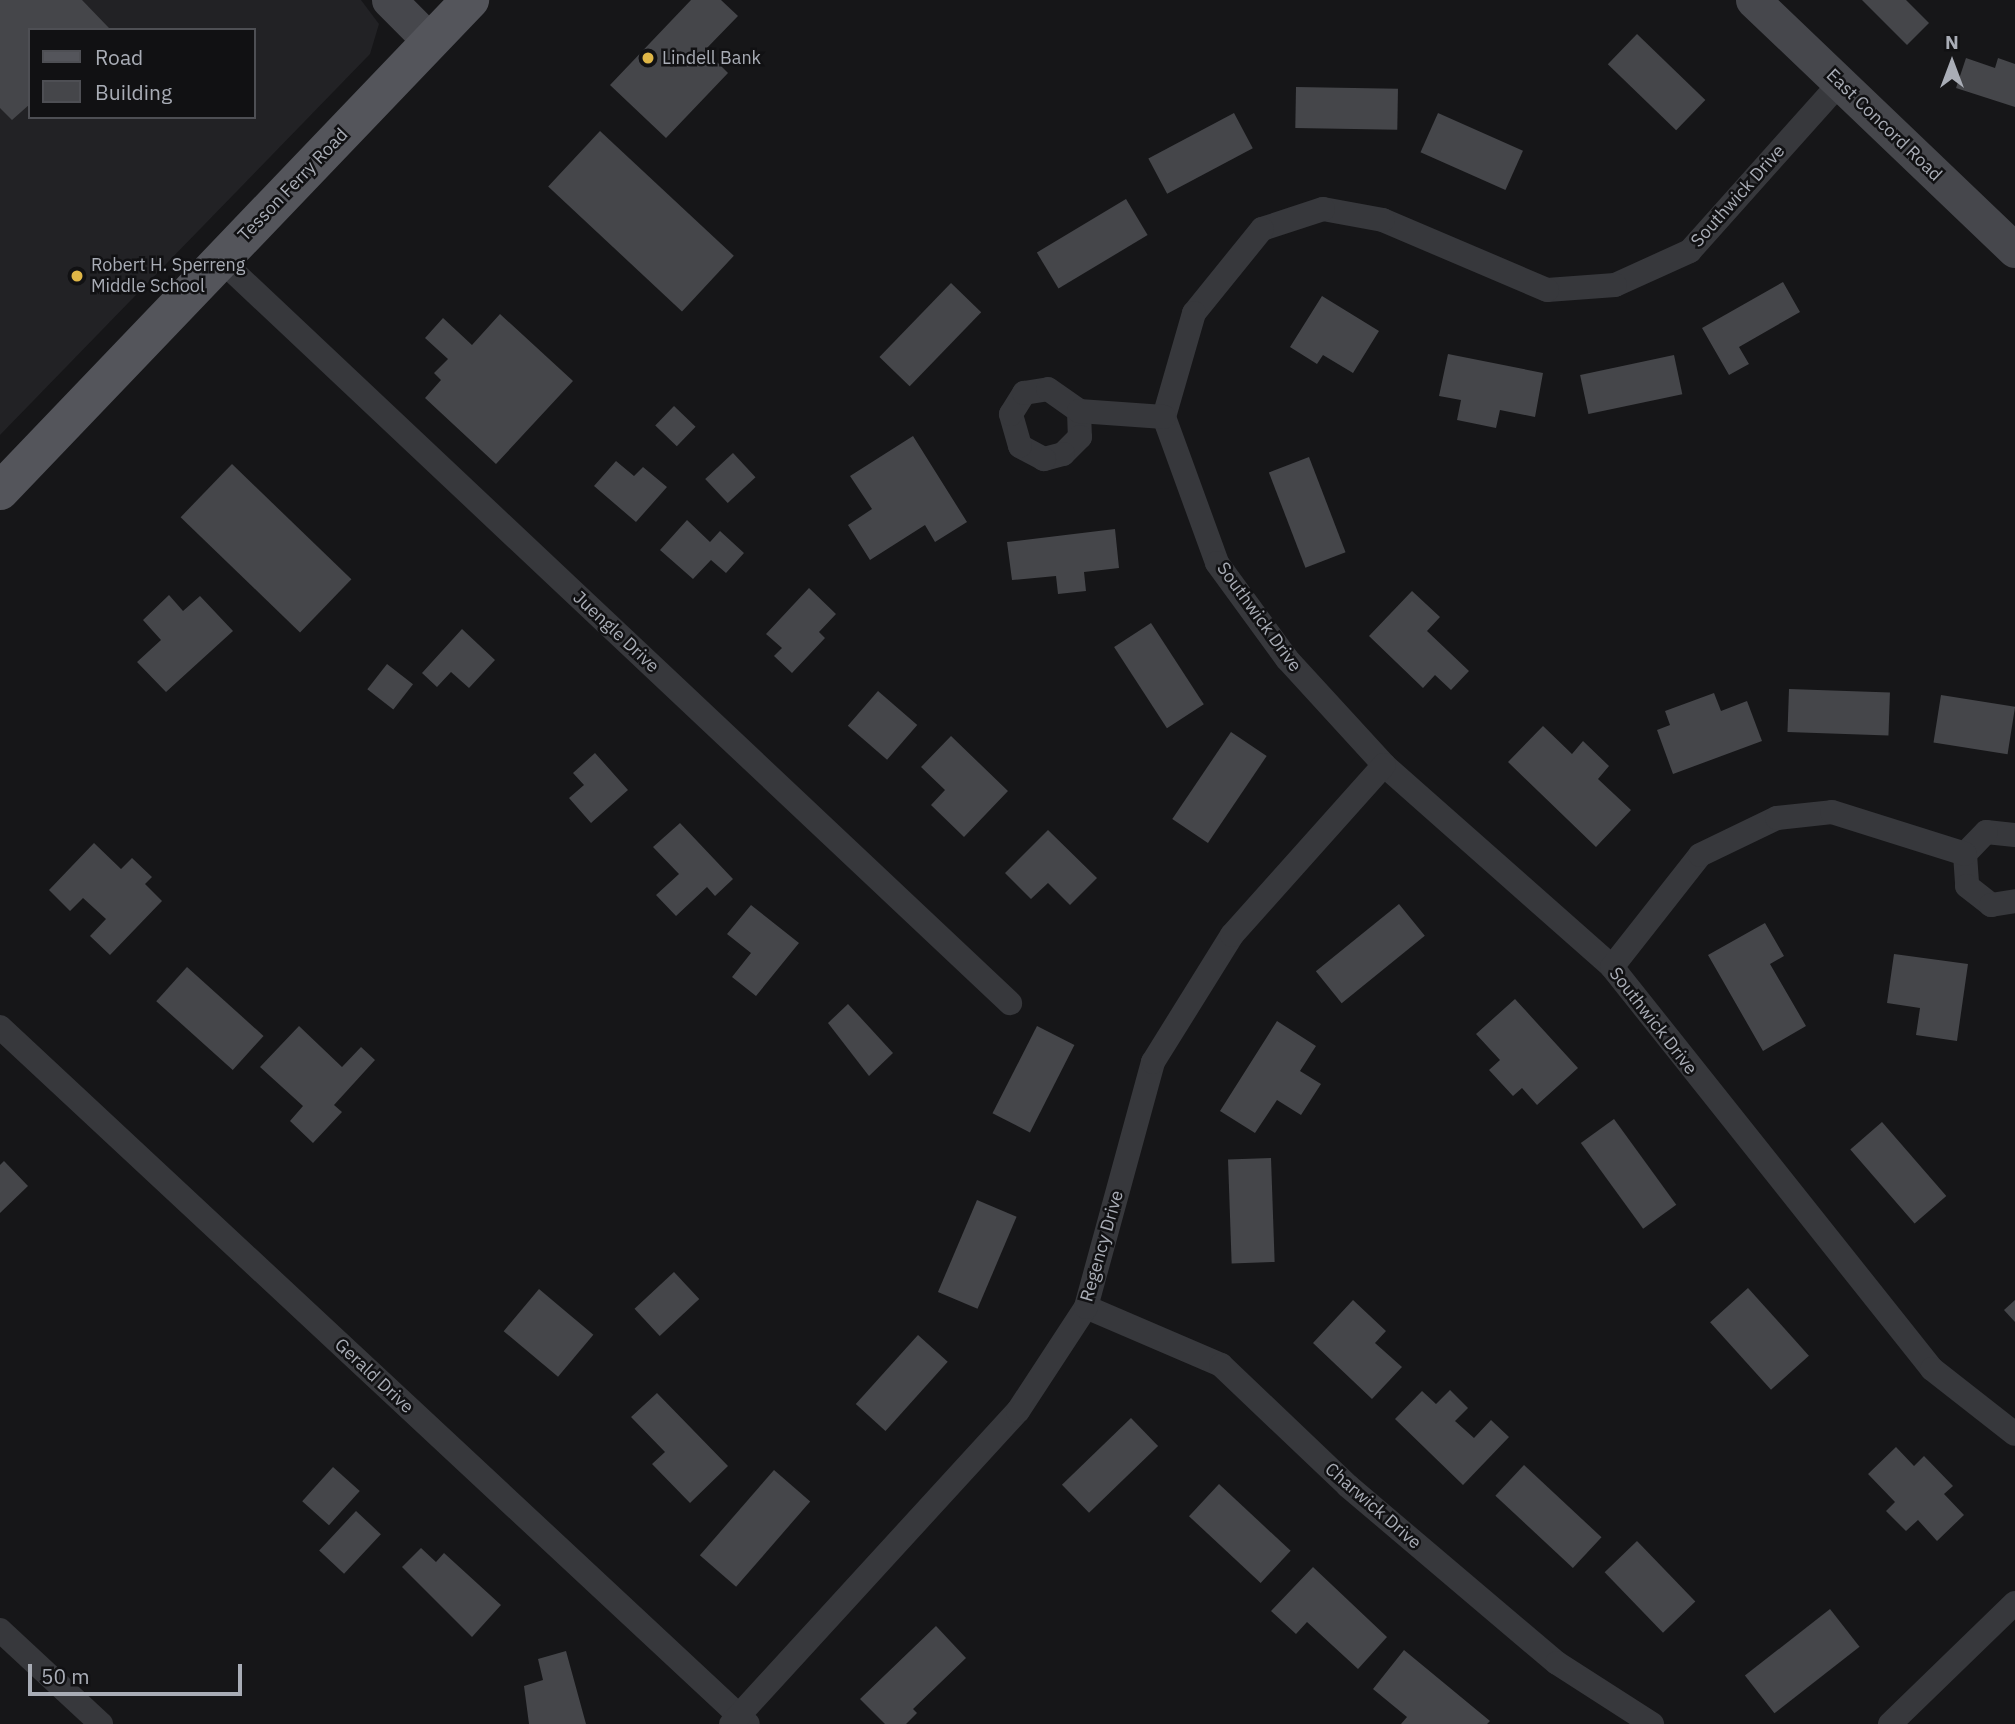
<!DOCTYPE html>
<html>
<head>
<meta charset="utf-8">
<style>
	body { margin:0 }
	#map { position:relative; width:2015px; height:1724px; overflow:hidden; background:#161618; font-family:"IBM Plex Sans",sans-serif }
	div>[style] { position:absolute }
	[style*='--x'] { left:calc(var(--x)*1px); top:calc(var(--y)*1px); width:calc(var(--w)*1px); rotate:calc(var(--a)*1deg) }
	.built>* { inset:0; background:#222225 }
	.building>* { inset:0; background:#45464a; transform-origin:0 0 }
	.street>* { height:24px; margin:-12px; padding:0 12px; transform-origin:12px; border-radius:12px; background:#37383c }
	.secondary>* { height:35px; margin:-17.5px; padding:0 17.5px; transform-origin:17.5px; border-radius:17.5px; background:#46474c }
	.primary>* { height:38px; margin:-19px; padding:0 19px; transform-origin:19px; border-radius:19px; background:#54555b }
	.dots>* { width:19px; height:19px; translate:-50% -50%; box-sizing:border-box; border:4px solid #111113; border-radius:50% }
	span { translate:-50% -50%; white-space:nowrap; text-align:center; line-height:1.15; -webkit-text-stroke:5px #111113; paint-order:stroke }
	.poi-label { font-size:18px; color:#a9adb6 }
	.left { translate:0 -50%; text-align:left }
	.street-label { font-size:18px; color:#a9adb6 }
	.legend { position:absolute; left:28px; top:28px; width:228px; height:91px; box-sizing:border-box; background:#111113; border:2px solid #4e4f54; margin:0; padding:9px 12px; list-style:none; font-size:21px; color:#a9adb6 }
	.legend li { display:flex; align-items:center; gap:14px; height:35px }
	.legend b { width:35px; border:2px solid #4e4f54 }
	.north { position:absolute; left:1917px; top:28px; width:70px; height:70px; -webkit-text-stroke:5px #111113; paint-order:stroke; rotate:0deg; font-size:19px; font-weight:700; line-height:28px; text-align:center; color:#a9adb6 }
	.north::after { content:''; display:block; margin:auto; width:24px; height:32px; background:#a9adb6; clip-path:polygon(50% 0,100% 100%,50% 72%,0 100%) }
	.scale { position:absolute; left:28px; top:1664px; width:214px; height:32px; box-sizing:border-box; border:4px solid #a9adb6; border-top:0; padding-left:9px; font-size:21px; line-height:24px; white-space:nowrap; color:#a9adb6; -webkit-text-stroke:5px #111113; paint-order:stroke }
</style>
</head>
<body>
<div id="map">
	<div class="built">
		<div style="clip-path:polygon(evenodd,0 0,361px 0,379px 24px,370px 54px,0 435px,0 0,30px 30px,254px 30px,254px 117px,30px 117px,30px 30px)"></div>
	</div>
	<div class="building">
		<div style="clip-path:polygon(0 0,82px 0,109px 28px,30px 30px,30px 104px,12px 120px,0 108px)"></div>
		<div style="clip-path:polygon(691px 0,721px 0,738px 16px,705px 50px,728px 73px,666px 138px,610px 85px)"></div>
		<div style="clip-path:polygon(1862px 0,1906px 0,1929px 23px,1907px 45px)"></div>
		<div style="left:1637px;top:34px;width:95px;height:42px;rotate:44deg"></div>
		<div style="clip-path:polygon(1966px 58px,1995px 68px,1998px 58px,2015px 64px,2015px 107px,1956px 88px)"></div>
		<div style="left:1296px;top:87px;width:102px;height:41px;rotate:1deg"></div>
		<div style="left:1234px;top:113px;width:40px;height:97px;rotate:62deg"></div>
		<div style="left:1438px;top:113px;width:93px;height:43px;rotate:24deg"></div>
		<div style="left:600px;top:131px;width:183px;height:76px;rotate:43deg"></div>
		<div style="left:1126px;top:199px;width:42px;height:104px;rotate:59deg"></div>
		<div style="clip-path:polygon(1783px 282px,1800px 312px,1739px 347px,1749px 364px,1729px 375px,1702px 328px)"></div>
		<div style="left:951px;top:283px;width:42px;height:103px;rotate:44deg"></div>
		<div style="clip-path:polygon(1322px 296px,1379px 331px,1353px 373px,1323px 355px,1317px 364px,1290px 347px)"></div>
		<div style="clip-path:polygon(500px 314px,573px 381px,496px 464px,425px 398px,441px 380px,434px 373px,448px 359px,425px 338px,443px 318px,472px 345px)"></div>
		<div style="clip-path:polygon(1448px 354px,1543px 373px,1535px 417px,1500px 410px,1496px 428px,1457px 420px,1461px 400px,1439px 396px)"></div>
		<div style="left:1674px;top:355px;width:40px;height:96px;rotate:78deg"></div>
		<div style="left:674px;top:406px;width:30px;height:27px;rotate:44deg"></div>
		<div style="clip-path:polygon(913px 436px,967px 522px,935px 542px,925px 525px,870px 560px,848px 525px,872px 509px,850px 476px)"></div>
		<div style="left:733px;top:453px;width:33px;height:38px;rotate:47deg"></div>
		<div style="left:1309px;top:457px;width:102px;height:43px;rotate:69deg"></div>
		<div style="clip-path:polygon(616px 461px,634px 476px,643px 467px,667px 487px,636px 522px,594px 486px)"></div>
		<div style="left:232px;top:464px;width:166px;height:74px;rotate:44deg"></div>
		<div style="clip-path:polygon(687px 520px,710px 542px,720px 531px,744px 553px,726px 573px,711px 560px,693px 579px,660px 550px)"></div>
		<div style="clip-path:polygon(1115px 529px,1119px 568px,1084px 572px,1086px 591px,1058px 594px,1056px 576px,1012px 580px,1007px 542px)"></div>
		<div style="clip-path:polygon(809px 588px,836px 614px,819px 632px,825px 638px,792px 673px,774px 656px,782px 648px,766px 634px)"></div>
		<div style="clip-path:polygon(1412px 591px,1440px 617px,1427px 631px,1469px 671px,1451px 690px,1435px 675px,1423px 688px,1369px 636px)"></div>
		<div style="clip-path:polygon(169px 595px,183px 611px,200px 596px,233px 631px,166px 692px,137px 662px,161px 640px,143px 620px)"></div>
		<div style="left:1151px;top:623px;width:97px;height:44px;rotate:57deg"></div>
		<div style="clip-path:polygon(462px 629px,495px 660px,469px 688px,451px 672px,437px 687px,422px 673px)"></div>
		<div style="left:387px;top:664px;width:33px;height:32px;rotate:38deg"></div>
		<div style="left:1789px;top:689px;width:101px;height:43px;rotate:2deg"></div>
		<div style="left:878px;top:691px;width:52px;height:46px;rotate:41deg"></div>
		<div style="clip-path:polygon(1714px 693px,1721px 711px,1747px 701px,1762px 741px,1673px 774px,1657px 730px,1670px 725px,1665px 711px)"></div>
		<div style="left:1941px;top:695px;width:75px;height:48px;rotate:9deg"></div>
		<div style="clip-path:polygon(1543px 726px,1572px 754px,1583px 741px,1609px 766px,1598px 779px,1631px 810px,1596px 847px,1508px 762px)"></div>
		<div style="left:1231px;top:732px;width:43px;height:105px;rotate:34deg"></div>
		<div style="clip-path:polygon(951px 736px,1008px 791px,964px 837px,931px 805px,945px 790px,921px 767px)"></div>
		<div style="clip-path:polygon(595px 753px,628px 790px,591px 823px,569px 798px,584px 785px,573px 773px)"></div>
		<div style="clip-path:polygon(680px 823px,733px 879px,715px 896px,707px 887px,676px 916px,656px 895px,679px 874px,653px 847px)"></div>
		<div style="clip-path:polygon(1048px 830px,1097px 878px,1070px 905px,1048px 883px,1031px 899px,1005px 873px)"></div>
		<div style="clip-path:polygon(94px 843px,121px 869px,132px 858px,152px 877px,145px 884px,162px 901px,110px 955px,90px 936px,106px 919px,83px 898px,70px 911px,49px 890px)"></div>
		<div style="left:1399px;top:904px;width:41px;height:107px;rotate:51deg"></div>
		<div style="clip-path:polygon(751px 905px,799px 943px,756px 996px,732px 977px,751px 953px,727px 934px)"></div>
		<div style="clip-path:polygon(1765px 923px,1784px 956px,1770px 964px,1806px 1026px,1763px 1051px,1708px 955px)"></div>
		<div style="clip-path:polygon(1894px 954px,1968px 964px,1957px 1041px,1916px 1035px,1920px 1008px,1887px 1003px)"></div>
		<div style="left:187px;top:967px;width:103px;height:46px;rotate:42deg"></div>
		<div style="clip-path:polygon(1515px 999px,1578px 1068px,1537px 1105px,1522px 1088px,1513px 1096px,1489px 1070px,1500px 1060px,1476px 1034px)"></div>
		<div style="clip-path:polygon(848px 1004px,893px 1053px,869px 1076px,828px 1023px)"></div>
		<div style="clip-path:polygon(1277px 1021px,1316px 1046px,1300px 1071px,1321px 1084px,1301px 1115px,1277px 1100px,1255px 1133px,1220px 1111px)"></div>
		<div style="clip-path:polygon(299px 1026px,342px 1067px,361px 1047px,375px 1060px,334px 1105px,342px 1112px,313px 1143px,290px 1121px,303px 1106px,260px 1067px)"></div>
		<div style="left:1037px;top:1026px;width:42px;height:98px;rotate:27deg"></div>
		<div style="left:1614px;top:1119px;width:106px;height:41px;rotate:54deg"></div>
		<div style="left:1882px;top:1122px;width:98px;height:42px;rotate:49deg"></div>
		<div style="left:1271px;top:1158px;width:104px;height:43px;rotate:88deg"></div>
		<div style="clip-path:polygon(4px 1161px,28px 1186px,0 1213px,0 1165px)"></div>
		<div style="left:977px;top:1200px;width:43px;height:100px;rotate:23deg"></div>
		<div style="left:674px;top:1272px;width:37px;height:54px;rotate:47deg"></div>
		<div style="left:1748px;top:1288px;width:91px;height:51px;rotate:48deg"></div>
		<div style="left:539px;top:1289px;width:71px;height:55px;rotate:40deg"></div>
		<div style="clip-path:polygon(1353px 1300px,1386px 1331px,1375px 1343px,1402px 1367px,1372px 1399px,1313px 1343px)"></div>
		<div style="clip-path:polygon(2015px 1300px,2015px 1322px,2004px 1310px)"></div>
		<div style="left:918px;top:1335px;width:40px;height:93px;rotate:42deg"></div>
		<div style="clip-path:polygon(1450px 1390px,1468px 1408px,1455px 1421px,1474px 1438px,1491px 1420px,1509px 1437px,1463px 1485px,1395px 1419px,1422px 1391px,1436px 1404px)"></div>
		<div style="clip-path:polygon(657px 1393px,728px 1466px,690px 1503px,652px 1464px,665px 1452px,631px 1417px)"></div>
		<div style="left:1131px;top:1418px;width:39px;height:96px;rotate:46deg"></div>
		<div style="clip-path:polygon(1896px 1447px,1914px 1466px,1924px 1456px,1953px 1486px,1944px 1494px,1964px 1515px,1937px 1541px,1918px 1520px,1906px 1531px,1886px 1511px,1895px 1502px,1868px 1474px)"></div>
		<div style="left:1524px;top:1465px;width:106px;height:42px;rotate:43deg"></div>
		<div style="left:333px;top:1467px;width:36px;height:46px;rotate:42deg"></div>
		<div style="left:774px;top:1470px;width:48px;height:113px;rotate:41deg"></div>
		<div style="left:1219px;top:1484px;width:98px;height:44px;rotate:43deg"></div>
		<div style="left:356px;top:1511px;width:34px;height:54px;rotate:43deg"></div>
		<div style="left:1637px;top:1541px;width:84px;height:45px;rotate:46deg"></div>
		<div style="clip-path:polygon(421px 1548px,436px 1562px,444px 1553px,501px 1605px,472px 1637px,402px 1567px)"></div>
		<div style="clip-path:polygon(1313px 1567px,1387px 1637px,1358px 1669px,1307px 1622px,1296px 1634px,1271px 1611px)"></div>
		<div style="left:1830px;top:1609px;width:48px;height:108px;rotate:52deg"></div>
		<div style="clip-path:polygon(936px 1626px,966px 1658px,913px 1709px,917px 1713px,906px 1724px,885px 1724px,860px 1699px)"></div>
		<div style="clip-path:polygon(1404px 1650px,1490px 1721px,1487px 1724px,1401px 1724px,1407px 1717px,1373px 1689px)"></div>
		<div style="clip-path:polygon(566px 1651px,586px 1724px,529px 1724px,524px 1686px,543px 1680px,538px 1659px)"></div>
	</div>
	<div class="street">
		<div style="--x:1840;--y:83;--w:225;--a:131.8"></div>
		<div style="--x:1690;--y:251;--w:82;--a:155.6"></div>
		<div style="--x:1615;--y:285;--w:68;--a:175.8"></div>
		<div style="--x:1547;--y:290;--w:178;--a:-156.9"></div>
		<div style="--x:1383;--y:220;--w:61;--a:-169.6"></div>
		<div style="--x:1323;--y:209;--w:64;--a:161.8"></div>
		<div style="--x:1262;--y:229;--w:108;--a:129"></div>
		<div style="--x:1194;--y:313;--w:108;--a:106.1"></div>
		<div style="--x:1164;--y:417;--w:155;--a:70"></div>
		<div style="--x:1217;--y:563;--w:119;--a:53.9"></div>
		<div style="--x:1287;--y:659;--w:144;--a:47.5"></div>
		<div style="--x:1384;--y:765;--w:305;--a:41.5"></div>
		<div style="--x:1612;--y:967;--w:514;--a:51.48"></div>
		<div style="--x:1932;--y:1369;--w:105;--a:38.1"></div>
		<div style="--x:221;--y:260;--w:1084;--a:43.28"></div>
		<div style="--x:1079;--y:411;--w:26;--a:88"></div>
		<div style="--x:1080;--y:437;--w:24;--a:135"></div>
		<div style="--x:1063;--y:454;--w:20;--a:165"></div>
		<div style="--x:1044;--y:459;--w:27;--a:-152"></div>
		<div style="--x:1020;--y:446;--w:33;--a:-106"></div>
		<div style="--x:1011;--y:414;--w:25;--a:-58"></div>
		<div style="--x:1024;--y:393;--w:24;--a:-9"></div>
		<div style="--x:1048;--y:389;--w:38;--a:35"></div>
		<div style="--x:1079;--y:411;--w:85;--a:4"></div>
		<div style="--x:2015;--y:835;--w:29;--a:-174"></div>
		<div style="--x:1986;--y:832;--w:30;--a:134"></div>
		<div style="--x:1965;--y:854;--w:32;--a:86"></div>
		<div style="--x:1967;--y:886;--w:31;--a:38"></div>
		<div style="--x:1991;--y:905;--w:24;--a:-9"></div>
		<div style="--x:1612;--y:967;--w:142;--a:-51.8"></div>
		<div style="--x:1700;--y:855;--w:85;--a:-25.7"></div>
		<div style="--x:1777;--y:818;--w:55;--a:-6.2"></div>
		<div style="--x:1832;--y:812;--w:139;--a:17.5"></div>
		<div style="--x:0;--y:1027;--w:1022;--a:42.98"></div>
		<div style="--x:1086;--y:1307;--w:147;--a:23.2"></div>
		<div style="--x:1221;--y:1365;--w:175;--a:43.6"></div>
		<div style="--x:1348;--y:1486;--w:274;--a:40.3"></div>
		<div style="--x:1557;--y:1663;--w:113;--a:32.7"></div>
		<div style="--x:0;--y:1630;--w:138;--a:42.9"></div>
		<div style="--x:731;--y:1724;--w:425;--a:-47.5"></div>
		<div style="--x:1018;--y:1411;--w:124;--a:-56.8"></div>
		<div style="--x:1086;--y:1307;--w:254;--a:-74.7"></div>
		<div style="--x:1153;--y:1062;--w:150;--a:-58.1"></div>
		<div style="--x:1232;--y:935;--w:228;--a:-48.2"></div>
		<div style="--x:1890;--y:1724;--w:174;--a:-44.1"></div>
	</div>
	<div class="secondary">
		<div style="--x:389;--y:0;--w:58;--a:45"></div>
		<div style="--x:1753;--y:0;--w:362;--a:43.7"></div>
	</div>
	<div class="primary">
		<div style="--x:0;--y:491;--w:680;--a:-46.25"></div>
	</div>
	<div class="dots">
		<div style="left:648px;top:58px;background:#dfb647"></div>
		<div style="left:77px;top:276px;background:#dfb647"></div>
	</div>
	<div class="poi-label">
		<span class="left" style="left:662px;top:58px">Lindell Bank</span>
		<span class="left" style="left:91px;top:276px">Robert H. Sperreng<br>Middle School</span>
	</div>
	<div class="street-label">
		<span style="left:1884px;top:125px;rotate:44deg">East Concord Road</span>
		<span style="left:293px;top:185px;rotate:-46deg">Tesson Ferry Road</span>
		<span style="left:1738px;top:196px;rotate:-48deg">Southwick Drive</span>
		<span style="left:1259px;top:617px;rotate:54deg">Southwick Drive</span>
		<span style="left:616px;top:632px;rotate:43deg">Juengle Drive</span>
		<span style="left:1653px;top:1021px;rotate:52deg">Southwick Drive</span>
		<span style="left:1102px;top:1246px;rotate:-74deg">Regency Drive</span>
		<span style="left:374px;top:1376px;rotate:43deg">Gerald Drive</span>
		<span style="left:1373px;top:1506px;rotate:41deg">Charwick Drive</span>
	</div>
	<ul class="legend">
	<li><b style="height:9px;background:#54555b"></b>Road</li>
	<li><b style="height:19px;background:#45464a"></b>Building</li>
	</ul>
	<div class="north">N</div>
	<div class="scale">50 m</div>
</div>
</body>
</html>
